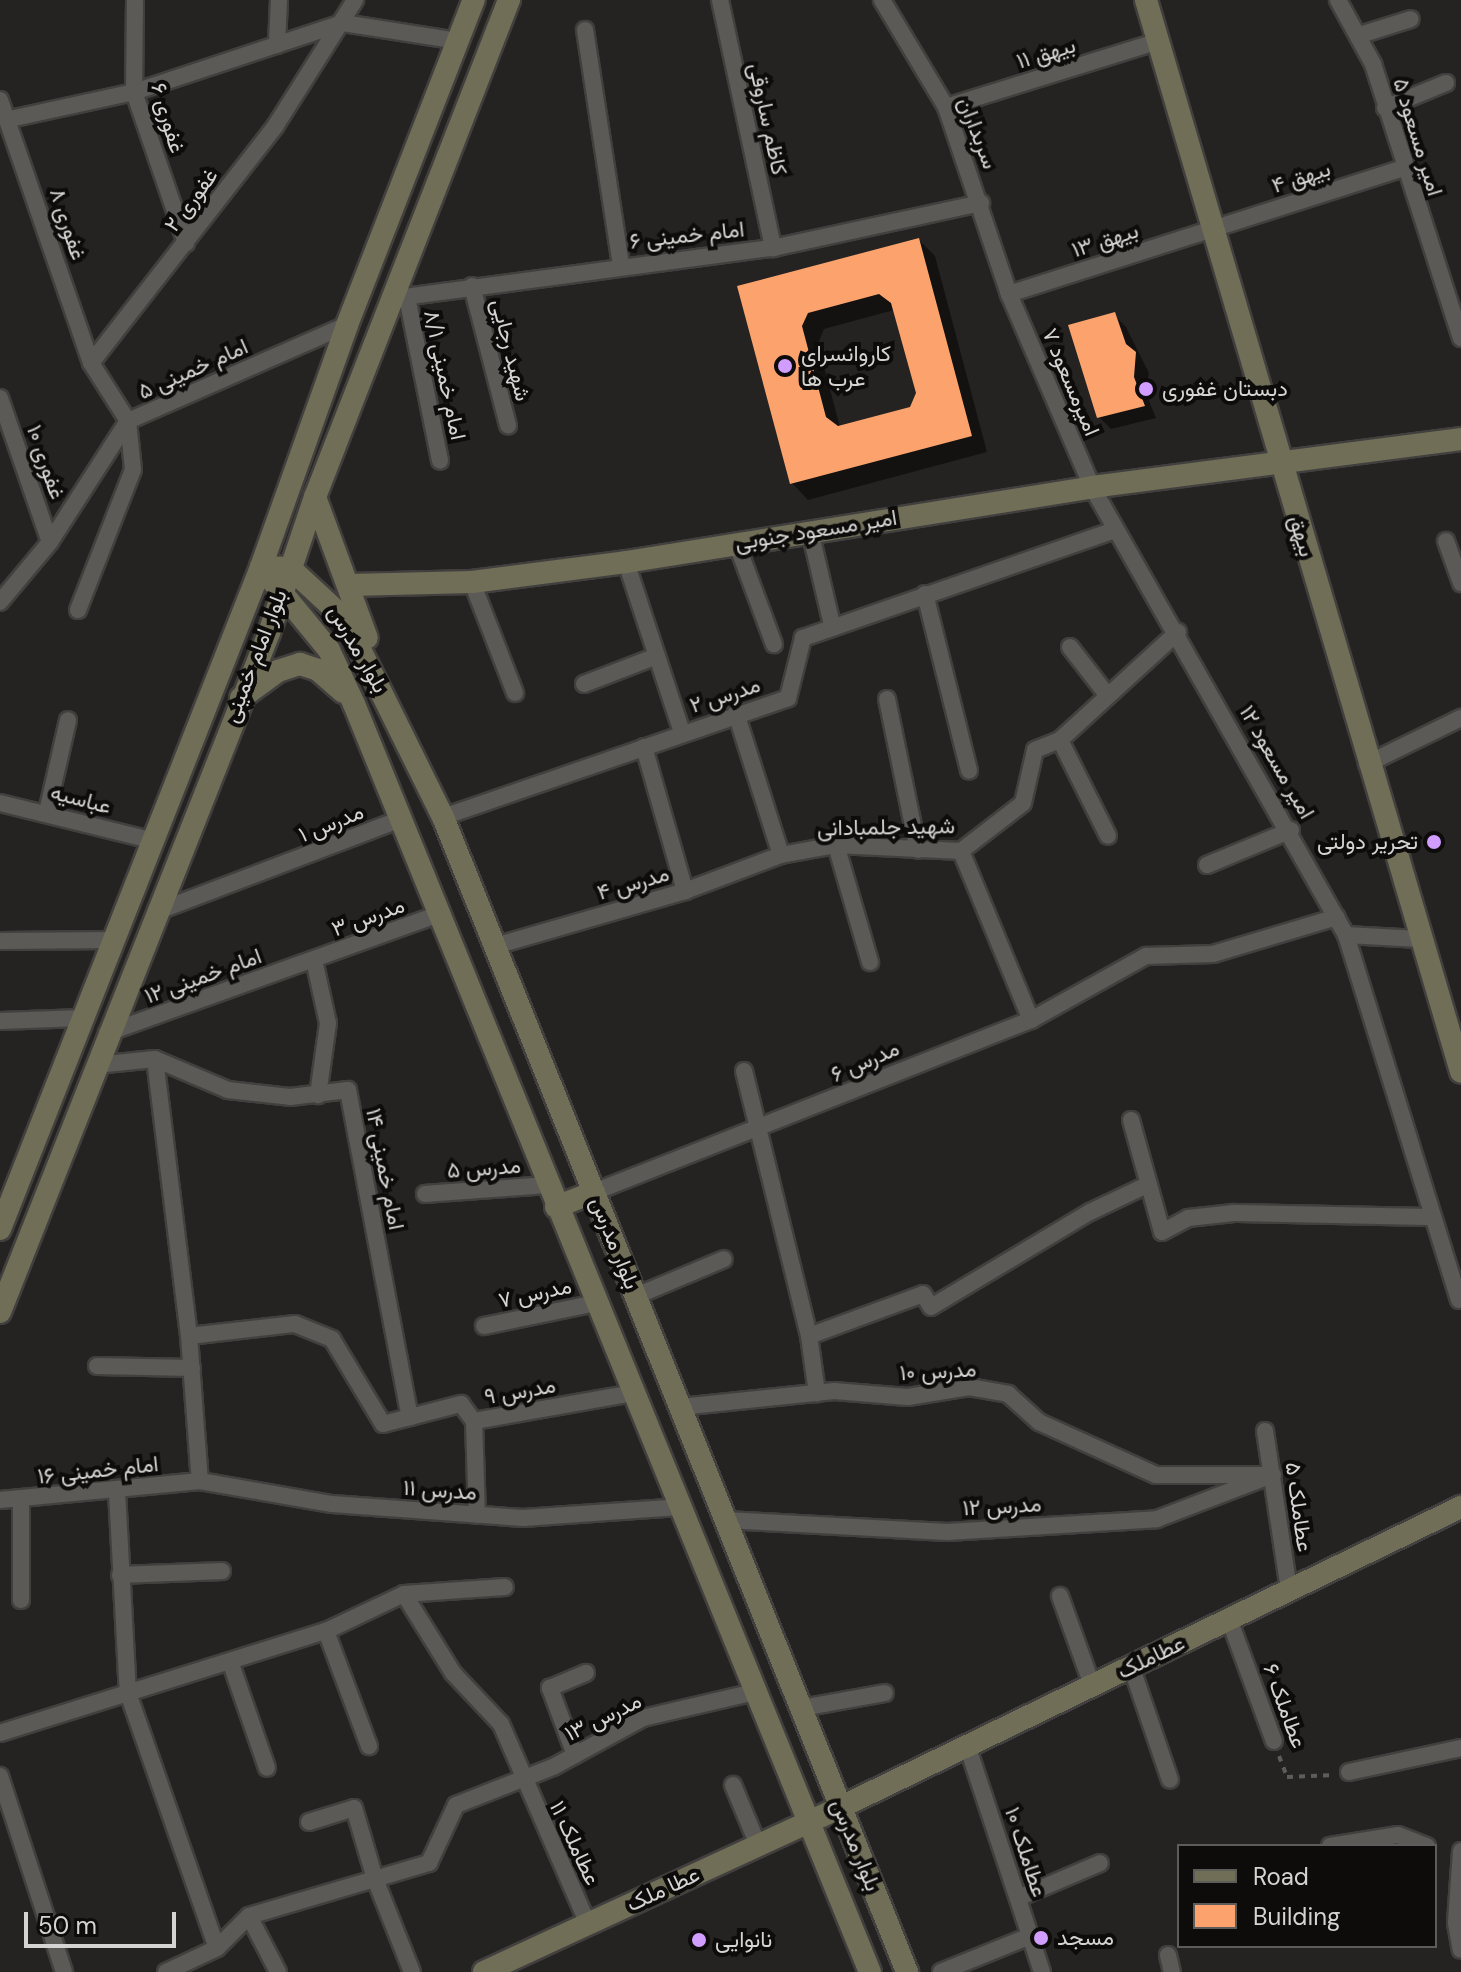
<!DOCTYPE html>
<html>
<head>
<meta charset="utf-8">
<style>
	body { margin:0 }
	#map { position:relative; width:1461px; height:1972px; overflow:hidden; background:#242321; font-family:"DM Sans",Vazirmatn,sans-serif }
	div>[style] { position:absolute }
	[style*='--x'] { left:calc(var(--x)*1px); top:calc(var(--y)*1px); width:calc(var(--w)*1px); rotate:calc(var(--a)*1deg) }
	.shadow>* { inset:0; background:#0007 }
	.building>* { inset:0; background:#fba26d }
	.path>* { height:4px; margin-top:-2px; transform-origin:0; background:repeating-linear-gradient(90deg,#5d5c5a 0 6px,transparent 0 12px) }
	.roads { filter:drop-shadow(2px 0 #42403e) drop-shadow(-2px 0 #42403e) drop-shadow(0 2px #42403e) drop-shadow(0 -2px #42403e) }
	.street>* { height:16px; margin:-8px; padding:0 8px; transform-origin:8px; border-radius:8px; background:#5b5a57 }
	.secondary>* { height:22px; margin:-11px; padding:0 11px; transform-origin:11px; border-radius:11px; background:#716e57 }
	.dots>* { width:22px; height:22px; translate:-50% -50%; box-sizing:border-box; border:4px solid #0d0c0b; border-radius:50% }
	span { translate:-50% -50%; white-space:nowrap; text-align:center; line-height:1.15; -webkit-text-stroke:8px #0d0c0b; paint-order:stroke }
	.street-label { font-size:22px; color:#d5d4d2 }
	.poi-label { font-size:22px; color:#d5d4d2 }
	.left { translate:0 -50%; text-align:left }
	.right { translate:-100% -50%; text-align:right }
	.legend { position:absolute; left:1177px; top:1844px; width:260px; height:104px; box-sizing:border-box; background:#0d0c0b; border:2px solid #5d5c5b; margin:0; padding:10px 14px; list-style:none; font-size:24px; color:#d5d4d2 }
	.legend li { display:flex; align-items:center; gap:16px; height:40px }
	.legend b { width:40px; border:2px solid #5d5c5b }
	.scale { position:absolute; left:24px; top:1912px; width:152px; height:36px; box-sizing:border-box; border:4px solid #d5d4d2; border-top:0; padding-left:10px; font-size:24px; line-height:28px; white-space:nowrap; color:#d5d4d2; -webkit-text-stroke:6px #0d0c0b; paint-order:stroke }
</style>
</head>
<body>
<div id="map">
	<div class="shadow">
		<div style="clip-path:polygon(evenodd,919px 240px,935px 256px,987px 452px,808px 500px,792px 483px,739px 288px,919px 240px,894px 310px,918px 393px,911px 409px,840px 427px,818px 344px,824px 329px,894px 310px)"></div>
		<div style="clip-path:polygon(1114px 315px,1126px 327px,1149px 373px,1145px 391px,1156px 418px,1111px 429px,1099px 417px)"></div>
	</div>
	<div class="building">
		<div style="clip-path:polygon(evenodd,919px 238px,972px 436px,790px 484px,737px 286px,919px 238px,879px 294px,891px 303px,916px 393px,910px 407px,838px 426px,826px 417px,802px 326px,808px 313px,879px 294px)"></div>
		<div style="clip-path:polygon(1115px 312px,1126px 344px,1136px 352px,1134px 377px,1145px 406px,1097px 418px,1068px 325px)"></div>
	</div>
	<div class="path">
		<div style="--x:1279;--y:1756;--w:22;--a:69"></div>
		<div style="--x:1287;--y:1777;--w:48;--a:-2.4"></div>
	</div>
	<div class="roads">
		<div class="street">
			<div style="--x:135;--y:0;--w:92;--a:90.6"></div>
			<div style="--x:134;--y:92;--w:160;--a:71"></div>
			<div style="--x:720;--y:0;--w:254;--a:77.9"></div>
			<div style="--x:882;--y:0;--w:125;--a:59.1"></div>
			<div style="--x:946;--y:107;--w:197;--a:71.4"></div>
			<div style="--x:1009;--y:294;--w:210;--a:66.7"></div>
			<div style="--x:1092;--y:487;--w:515;--a:60.45"></div>
			<div style="--x:1346;--y:935;--w:382;--a:72.8"></div>
			<div style="--x:1338;--y:0;--w:73;--a:61.3"></div>
			<div style="--x:1373;--y:64;--w:288;--a:72.2"></div>
			<div style="--x:585;--y:30;--w:237;--a:81.3"></div>
			<div style="--x:1360;--y:35;--w:53;--a:-17.4"></div>
			<div style="--x:277;--y:45;--w:45;--a:-87.5"></div>
			<div style="--x:0;--y:100;--w:278;--a:70.9"></div>
			<div style="--x:946;--y:107;--w:223;--a:-17.2"></div>
			<div style="--x:1385;--y:108;--w:66;--a:-22.3"></div>
			<div style="--x:10;--y:119;--w:127;--a:-12.3"></div>
			<div style="--x:134;--y:92;--w:220;--a:-18.3"></div>
			<div style="--x:343;--y:23;--w:116;--a:8.9"></div>
			<div style="--x:472;--y:286;--w:144;--a:75.5"></div>
			<div style="--x:1009;--y:294;--w:414;--a:-17.7"></div>
			<div style="--x:407;--y:297;--w:167;--a:78.6"></div>
			<div style="--x:396;--y:298;--w:380;--a:-7.6"></div>
			<div style="--x:773;--y:248;--w:213;--a:-12.2"></div>
			<div style="--x:0;--y:398;--w:152;--a:70.9"></div>
			<div style="--x:810;--y:531;--w:97;--a:76.8"></div>
			<div style="--x:1446;--y:541;--w:45;--a:70.3"></div>
			<div style="--x:736;--y:542;--w:109;--a:69.6"></div>
			<div style="--x:626;--y:562;--w:179;--a:71.8"></div>
			<div style="--x:472;--y:582;--w:119;--a:68.8"></div>
			<div style="--x:925;--y:594;--w:182;--a:76"></div>
			<div style="--x:0;--y:602;--w:78;--a:-50.2"></div>
			<div style="--x:50;--y:542;--w:144;--a:-57.2"></div>
			<div style="--x:128;--y:421;--w:239;--a:-23.7"></div>
			<div style="--x:78;--y:610;--w:150;--a:-68.6"></div>
			<div style="--x:133;--y:470;--w:49;--a:-95.8"></div>
			<div style="--x:128;--y:421;--w:69;--a:-122.5"></div>
			<div style="--x:91;--y:363;--w:301;--a:-52.1"></div>
			<div style="--x:276;--y:125;--w:148;--a:-57.7"></div>
			<div style="--x:1070;--y:647;--w:62;--a:52.2"></div>
			<div style="--x:584;--y:684;--w:78;--a:-21"></div>
			<div style="--x:887;--y:699;--w:154;--a:78.4"></div>
			<div style="--x:736;--y:713;--w:149;--a:72.4"></div>
			<div style="--x:1060;--y:740;--w:107;--a:63.4"></div>
			<div style="--x:644;--y:747;--w:150;--a:74.1"></div>
			<div style="--x:1367;--y:764;--w:105;--a:-26.1"></div>
			<div style="--x:0;--y:803;--w:155;--a:13.8"></div>
			<div style="--x:47;--y:812;--w:94;--a:-77.1"></div>
			<div style="--x:443;--y:817;--w:365;--a:-19"></div>
			<div style="--x:788;--y:698;--w:62;--a:-76"></div>
			<div style="--x:803;--y:638;--w:330;--a:-19.1"></div>
			<div style="--x:836;--y:845;--w:122;--a:73.8"></div>
			<div style="--x:961;--y:851;--w:183;--a:67.5"></div>
			<div style="--x:1207;--y:865;--w:91;--a:-22.6"></div>
			<div style="--x:156;--y:912;--w:259;--a:-20.8"></div>
			<div style="--x:1346;--y:935;--w:74;--a:3.1"></div>
			<div style="--x:0;--y:941;--w:112;--a:-0.5"></div>
			<div style="--x:495;--y:946;--w:198;--a:-16.1"></div>
			<div style="--x:685;--y:891;--w:103;--a:-20.6"></div>
			<div style="--x:781;--y:855;--w:56;--a:-10.3"></div>
			<div style="--x:836;--y:845;--w:125;--a:2.7"></div>
			<div style="--x:961;--y:851;--w:78;--a:-37.7"></div>
			<div style="--x:1023;--y:803;--w:54;--a:-77.2"></div>
			<div style="--x:1035;--y:750;--w:27;--a:-22"></div>
			<div style="--x:1060;--y:740;--w:160;--a:-42.5"></div>
			<div style="--x:314;--y:960;--w:65;--a:77.5"></div>
			<div style="--x:328;--y:1023;--w:73;--a:97.9"></div>
			<div style="--x:0;--y:1021;--w:82;--a:-2.1"></div>
			<div style="--x:107;--y:1033;--w:350;--a:-19.7"></div>
			<div style="--x:155;--y:1059;--w:279;--a:83"></div>
			<div style="--x:189;--y:1336;--w:145;--a:85.7"></div>
			<div style="--x:96;--y:1065;--w:59;--a:-5.8"></div>
			<div style="--x:155;--y:1059;--w:79;--a:23"></div>
			<div style="--x:228;--y:1090;--w:62;--a:6.4"></div>
			<div style="--x:290;--y:1097;--w:58;--a:-6.9"></div>
			<div style="--x:348;--y:1090;--w:333;--a:79.3"></div>
			<div style="--x:744;--y:1071;--w:273;--a:76.2"></div>
			<div style="--x:809;--y:1336;--w:58;--a:82"></div>
			<div style="--x:1131;--y:1120;--w:116;--a:74.5"></div>
			<div style="--x:1162;--y:1232;--w:30;--a:-28"></div>
			<div style="--x:1188;--y:1218;--w:46;--a:-6.2"></div>
			<div style="--x:1234;--y:1213;--w:198;--a:1.2"></div>
			<div style="--x:594;--y:1192;--w:470;--a:-21.5"></div>
			<div style="--x:1031;--y:1020;--w:132;--a:-29.1"></div>
			<div style="--x:1146;--y:956;--w:67;--a:-1.7"></div>
			<div style="--x:1213;--y:954;--w:129;--a:-16.6"></div>
			<div style="--x:425;--y:1194;--w:122;--a:-4.2"></div>
			<div style="--x:636;--y:1296;--w:95;--a:-22.8"></div>
			<div style="--x:484;--y:1326;--w:114;--a:-11.6"></div>
			<div style="--x:189;--y:1336;--w:107;--a:-6.5"></div>
			<div style="--x:295;--y:1324;--w:40;--a:22"></div>
			<div style="--x:332;--y:1339;--w:99;--a:59"></div>
			<div style="--x:383;--y:1424;--w:81;--a:-14.4"></div>
			<div style="--x:461;--y:1404;--w:21;--a:53"></div>
			<div style="--x:474;--y:1421;--w:161;--a:-10"></div>
			<div style="--x:809;--y:1336;--w:121;--a:-20.2"></div>
			<div style="--x:923;--y:1294;--w:15;--a:58"></div>
			<div style="--x:931;--y:1307;--w:185;--a:-30.9"></div>
			<div style="--x:1090;--y:1212;--w:65;--a:-25.4"></div>
			<div style="--x:97;--y:1366;--w:95;--a:1.2"></div>
			<div style="--x:680;--y:1407;--w:155;--a:-5.9"></div>
			<div style="--x:834;--y:1391;--w:74;--a:4.6"></div>
			<div style="--x:908;--y:1397;--w:62;--a:-9.3"></div>
			<div style="--x:969;--y:1387;--w:40;--a:10"></div>
			<div style="--x:1008;--y:1394;--w:42;--a:42.1"></div>
			<div style="--x:1039;--y:1422;--w:128;--a:24.4"></div>
			<div style="--x:1156;--y:1475;--w:117;--a:0"></div>
			<div style="--x:474;--y:1421;--w:94;--a:88.2"></div>
			<div style="--x:1265;--y:1431;--w:161;--a:81.4"></div>
			<div style="--x:117;--y:1492;--w:201;--a:86.9"></div>
			<div style="--x:128;--y:1693;--w:270;--a:70.8"></div>
			<div style="--x:0;--y:1500;--w:201;--a:-5.4"></div>
			<div style="--x:200;--y:1481;--w:134;--a:9.9"></div>
			<div style="--x:332;--y:1504;--w:192;--a:4.2"></div>
			<div style="--x:523;--y:1518;--w:156;--a:-4"></div>
			<div style="--x:726;--y:1520;--w:221;--a:3.1"></div>
			<div style="--x:947;--y:1532;--w:210;--a:-3.5"></div>
			<div style="--x:1157;--y:1519;--w:115;--a:-21"></div>
			<div style="--x:120;--y:1575;--w:102;--a:-2.2"></div>
			<div style="--x:404;--y:1594;--w:93;--a:58.2"></div>
			<div style="--x:453;--y:1673;--w:70;--a:46.7"></div>
			<div style="--x:501;--y:1724;--w:218;--a:66.5"></div>
			<div style="--x:1060;--y:1596;--w:95;--a:70.2"></div>
			<div style="--x:21;--y:1600;--w:100;--a:-90"></div>
			<div style="--x:1229;--y:1619;--w:130;--a:69.8"></div>
			<div style="--x:326;--y:1631;--w:123;--a:69.5"></div>
			<div style="--x:230;--y:1661;--w:113;--a:70.9"></div>
			<div style="--x:1131;--y:1666;--w:120;--a:71.1"></div>
			<div style="--x:802;--y:1708;--w:84;--a:-10.2"></div>
			<div style="--x:0;--y:1733;--w:342;--a:-17.4"></div>
			<div style="--x:326;--y:1631;--w:86;--a:-25.4"></div>
			<div style="--x:404;--y:1594;--w:101;--a:-4"></div>
			<div style="--x:967;--y:1745;--w:239;--a:71.7"></div>
			<div style="--x:575;--y:1755;--w:72;--a:-110.5"></div>
			<div style="--x:550;--y:1688;--w:39;--a:-23"></div>
			<div style="--x:1349;--y:1772;--w:115;--a:-12.1"></div>
			<div style="--x:0;--y:1776;--w:206;--a:71.9"></div>
			<div style="--x:733;--y:1785;--w:65;--a:67.4"></div>
			<div style="--x:309;--y:1822;--w:47;--a:-17.3"></div>
			<div style="--x:354;--y:1808;--w:74;--a:73.5"></div>
			<div style="--x:375;--y:1879;--w:100;--a:68.3"></div>
			<div style="--x:1330;--y:1846;--w:69;--a:-9.2"></div>
			<div style="--x:1398;--y:1835;--w:31;--a:21"></div>
			<div style="--x:1461;--y:1851;--w:72;--a:94"></div>
			<div style="--x:1456;--y:1923;--w:27;--a:80"></div>
			<div style="--x:1018;--y:1898;--w:89;--a:-23.1"></div>
			<div style="--x:249;--y:1916;--w:63;--a:62.6"></div>
			<div style="--x:1168;--y:1955;--w:17;--a:77"></div>
			<div style="--x:166;--y:1972;--w:56;--a:-25.2"></div>
			<div style="--x:217;--y:1948;--w:45;--a:-45"></div>
			<div style="--x:249;--y:1916;--w:188;--a:-16.4"></div>
			<div style="--x:429;--y:1863;--w:64;--a:-65"></div>
			<div style="--x:456;--y:1805;--w:104;--a:-21.4"></div>
			<div style="--x:553;--y:1767;--w:102;--a:-28.6"></div>
			<div style="--x:643;--y:1718;--w:115;--a:-13.1"></div>
			<div style="--x:941;--y:1972;--w:96;--a:-22"></div>
		</div>
		<div class="secondary">
			<div style="--x:1146;--y:0;--w:1117;--a:73.62"></div>
			<div style="--x:315;--y:497;--w:150;--a:69.8"></div>
			<div style="--x:261;--y:567;--w:29;--a:2"></div>
			<div style="--x:290;--y:568;--w:75;--a:42.8"></div>
			<div style="--x:345;--y:619;--w:221;--a:63.7"></div>
			<div style="--x:443;--y:817;--w:1245;--a:68.11"></div>
			<div style="--x:261;--y:567;--w:107;--a:50.7"></div>
			<div style="--x:329;--y:650;--w:60;--a:65.2"></div>
			<div style="--x:354;--y:704;--w:1369;--a:67.86"></div>
			<div style="--x:350;--y:585;--w:122;--a:-1.4"></div>
			<div style="--x:472;--y:582;--w:155;--a:-7.4"></div>
			<div style="--x:626;--y:562;--w:472;--a:-9.1"></div>
			<div style="--x:1092;--y:487;--w:372;--a:-7.4"></div>
			<div style="--x:241;--y:698;--w:46;--a:-36.1"></div>
			<div style="--x:278;--y:671;--w:23;--a:-18"></div>
			<div style="--x:300;--y:664;--w:19;--a:18"></div>
			<div style="--x:318;--y:670;--w:33;--a:41"></div>
			<div style="--x:556;--y:1207;--w:41;--a:-21.5"></div>
			<div style="--x:0;--y:1229;--w:712;--a:-68.48"></div>
			<div style="--x:261;--y:567;--w:257;--a:-70.4"></div>
			<div style="--x:347;--y:325;--w:349;--a:-68.7"></div>
			<div style="--x:0;--y:1312;--w:730;--a:-68.39"></div>
			<div style="--x:269;--y:633;--w:144;--a:-71.3"></div>
			<div style="--x:315;--y:497;--w:534;--a:-68.68"></div>
			<div style="--x:484;--y:1972;--w:393;--a:-24.8"></div>
			<div style="--x:841;--y:1807;--w:689;--a:-25.82"></div>
		</div>
	</div>
	<div class="dots">
		<div style="left:785px;top:366px;background:#d19dfe"></div>
		<div style="left:1146px;top:389px;background:#d19dfe"></div>
		<div style="left:1434px;top:842px;background:#d19dfe"></div>
		<div style="left:1041px;top:1938px;background:#d19dfe"></div>
		<div style="left:699px;top:1940px;background:#d19dfe"></div>
	</div>
	<div class="street-label">
		<span style="left:1046px;top:53px;rotate:-17deg">بیهق ۱۱</span>
		<span style="left:168px;top:118px;rotate:74deg">غفوری ۶</span>
		<span style="left:768px;top:119px;rotate:78deg">کاظم ساروقی</span>
		<span style="left:978px;top:133px;rotate:69deg">سربداران</span>
		<span style="left:1418px;top:137px;rotate:73deg">امیر مسعود ۵</span>
		<span style="left:1301px;top:177px;rotate:-18deg">بیهق ۴</span>
		<span style="left:191px;top:200px;rotate:-53deg">غفوری ۲</span>
		<span style="left:68px;top:224px;rotate:72deg">غفوری ۸</span>
		<span style="left:687px;top:235px;rotate:-6deg">امام خمینی ۶</span>
		<span style="left:1105px;top:240px;rotate:-18deg">بیهق ۱۳</span>
		<span style="left:511px;top:350px;rotate:76deg">شهید رجایی</span>
		<span style="left:193px;top:369px;rotate:-24deg">امام خمینی ۵</span>
		<span style="left:445px;top:375px;rotate:78deg">امام خمینی ۸/۱</span>
		<span style="left:1071px;top:382px;rotate:67deg">امیرمسعود ۷</span>
		<span style="left:46px;top:462px;rotate:71deg">غفوری ۱۰</span>
		<span style="left:816px;top:530px;rotate:-9deg">امیر مسعود جنوبی</span>
		<span style="left:1302px;top:536px;rotate:74deg">بیهق</span>
		<span style="left:358px;top:649px;rotate:60deg">بلوار مدرس</span>
		<span style="left:255px;top:656px;rotate:-69deg">بلوار امام خمینی</span>
		<span style="left:725px;top:695px;rotate:-18deg">مدرس ۲</span>
		<span style="left:1277px;top:762px;rotate:60deg">امیر مسعود ۱۲</span>
		<span style="left:81px;top:799px;rotate:15deg">عباسیه</span>
		<span style="left:331px;top:823px;rotate:-22deg">مدرس ۱</span>
		<span style="left:886px;top:827px;rotate:-1deg">شهید جلمبادانی</span>
		<span style="left:633px;top:883px;rotate:-16deg">مدرس ۴</span>
		<span style="left:368px;top:917px;rotate:-20deg">مدرس ۳</span>
		<span style="left:203px;top:976px;rotate:-20deg">امام خمینی ۱۲</span>
		<span style="left:865px;top:1061px;rotate:-23deg">مدرس ۶</span>
		<span style="left:484px;top:1168px;rotate:-4deg">مدرس ۵</span>
		<span style="left:385px;top:1169px;rotate:79deg">امام خمینی ۱۴</span>
		<span style="left:615px;top:1243px;rotate:68deg">بلوار مدرس</span>
		<span style="left:535px;top:1293px;rotate:-12deg">مدرس ۷</span>
		<span style="left:938px;top:1371px;rotate:-3deg">مدرس ۱۰</span>
		<span style="left:520px;top:1391px;rotate:-10deg">مدرس ۹</span>
		<span style="left:98px;top:1470px;rotate:-6deg">امام خمینی ۱۶</span>
		<span style="left:440px;top:1490px;rotate:4deg">مدرس ۱۱</span>
		<span style="left:1002px;top:1506px;rotate:-3deg">مدرس ۱۲</span>
		<span style="left:1299px;top:1507px;rotate:82deg">عطاملک ۵</span>
		<span style="left:1151px;top:1657px;rotate:-26deg">عطاملک</span>
		<span style="left:1285px;top:1706px;rotate:70deg">عطاملک ۶</span>
		<span style="left:603px;top:1717px;rotate:-26deg">مدرس ۱۳</span>
		<span style="left:575px;top:1843px;rotate:65deg">عطاملک ۱۱</span>
		<span style="left:856px;top:1845px;rotate:68deg">بلوار مدرس</span>
		<span style="left:1026px;top:1852px;rotate:72deg">عطاملک ۱۰</span>
		<span style="left:663px;top:1889px;rotate:-25deg">عطا ملک</span>
	</div>
	<div class="poi-label">
		<span class="left" style="left:801px;top:366px">کاروانسرای<br>عرب ها</span>
		<span class="left" style="left:1162px;top:389px">دبستان غفوری</span>
		<span class="right" style="left:1418px;top:842px">تحریر دولتی</span>
		<span class="left" style="left:1057px;top:1938px">مسجد</span>
		<span class="left" style="left:715px;top:1940px">نانوایی</span>
	</div>
	<ul class="legend">
	<li><b style="height:10px;background:#716e57"></b>Road</li>
	<li><b style="height:22px;background:#fba26d"></b>Building</li>
	</ul>
	<div class="scale">50 m</div>
</div>
</body>
</html>
